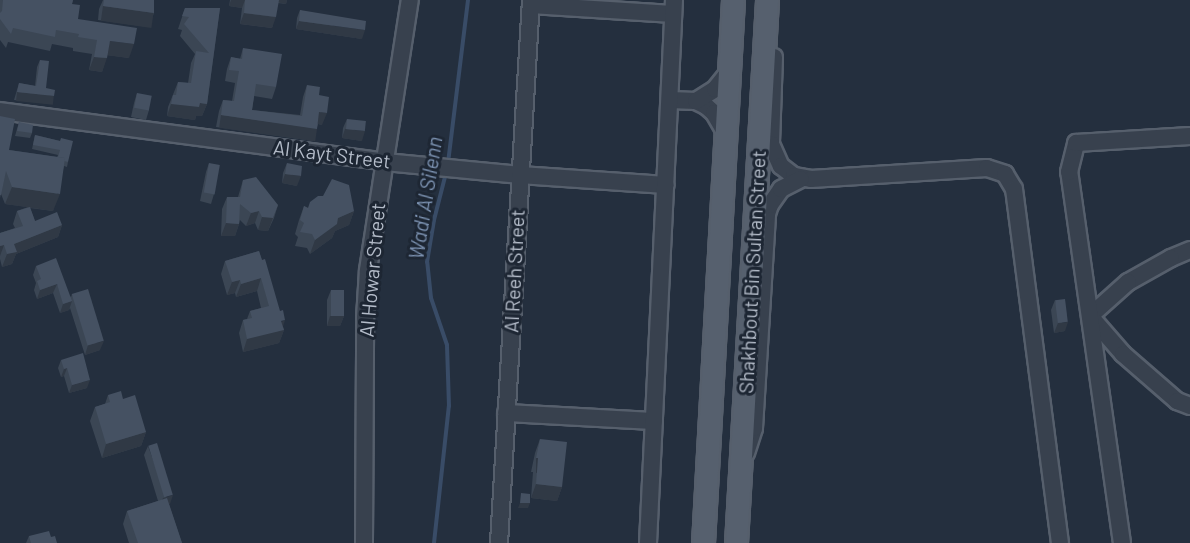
<!DOCTYPE html>
<html>
<head>
<meta charset="utf-8">
<style>
	body { margin:0 }
	#map { position:relative; width:1190px; height:543px; overflow:hidden; background:#242f3e; font-family:Barlow,sans-serif }
	div>[style] { position:absolute }
	[style*='--x'] { left:calc(var(--x)*1px); top:calc(var(--y)*1px); width:calc(var(--w)*1px); rotate:calc(var(--a)*1deg) }
	.stream>* { height:4px; margin:-2px; padding:0 2px; transform-origin:2px; border-radius:2px; background:#394c67 }
	.roads { filter:drop-shadow(2px 0 #565f6c) drop-shadow(-2px 0 #565f6c) drop-shadow(0 2px #565f6c) drop-shadow(0 -2px #565f6c) }
	.minor>* { height:16px; margin:-8px; padding:0 8px; transform-origin:8px; border-radius:8px; background:#38414e }
	.major>* { height:21px; margin:-10.5px; padding:0 10.5px; transform-origin:10.5px; border-radius:10.5px; background:#56606e }
	.wall>* { inset:0; background:#3b4654 }
	.shaded-wall>* { inset:0; background:#303945; transform-origin:0 0 }
	.building>* { inset:0; background:#455162; transform-origin:0 0 }
	span { translate:-50% -50%; white-space:nowrap; text-align:center; line-height:1.15; -webkit-text-stroke:6px #1d2633; paint-order:stroke }
	.street-label { font-size:20px; color:#b4bcc9 }
	.water-label { font-size:21px; color:#7c92b1; font-style:italic }
</style>
</head>
<body>
<div id="map">
	<div class="stream">
		<div style="--x:448;--y:163;--w:164;--a:-83"></div>
		<div style="--x:434;--y:543;--w:138;--a:-83.8"></div>
		<div style="--x:449;--y:406;--w:61;--a:-91.9"></div>
		<div style="--x:447;--y:345;--w:50;--a:-108.8"></div>
		<div style="--x:431;--y:298;--w:36;--a:-96"></div>
		<div style="--x:427;--y:262;--w:43;--a:-80.5"></div>
		<div style="--x:434;--y:220;--w:49;--a:-75.7"></div>
	</div>
	<div class="roads">
		<div class="minor">
			<div style="--x:531;--y:5;--w:142;--a:3.6"></div>
			<div style="--x:774;--y:57;--w:87;--a:92"></div>
			<div style="--x:771;--y:144;--w:24;--a:66"></div>
			<div style="--x:781;--y:166;--w:16;--a:38"></div>
			<div style="--x:794;--y:176;--w:17;--a:10"></div>
			<div style="--x:811;--y:179;--w:176;--a:-3.6"></div>
			<div style="--x:987;--y:168;--w:19;--a:18"></div>
			<div style="--x:1005;--y:174;--w:17;--a:59"></div>
			<div style="--x:1014;--y:189;--w:357;--a:82.6"></div>
			<div style="--x:670;--y:100;--w:26;--a:2"></div>
			<div style="--x:696;--y:101;--w:11;--a:27"></div>
			<div style="--x:706;--y:106;--w:11;--a:41"></div>
			<div style="--x:714;--y:113;--w:22;--a:60"></div>
			<div style="--x:696;--y:101;--w:22;--a:-32"></div>
			<div style="--x:715;--y:89;--w:22;--a:-51"></div>
			<div style="--x:0;--y:111;--w:388;--a:7.5"></div>
			<div style="--x:385;--y:162;--w:136;--a:5.5"></div>
			<div style="--x:520;--y:175;--w:146;--a:3.9"></div>
			<div style="--x:1190;--y:250;--w:21;--a:157"></div>
			<div style="--x:1171;--y:258;--w:49;--a:150.8"></div>
			<div style="--x:1128;--y:282;--w:51;--a:138.2"></div>
			<div style="--x:1090;--y:316;--w:50;--a:49"></div>
			<div style="--x:1123;--y:354;--w:72;--a:41"></div>
			<div style="--x:1177;--y:401;--w:14;--a:21"></div>
			<div style="--x:506;--y:413;--w:148;--a:3.1"></div>
			<div style="--x:746;--y:453;--w:26;--a:-72"></div>
			<div style="--x:754;--y:428;--w:214;--a:-86.5"></div>
			<div style="--x:767;--y:214;--w:9;--a:-72"></div>
			<div style="--x:770;--y:205;--w:19;--a:-55"></div>
			<div style="--x:781;--y:189;--w:22;--a:-27"></div>
			<div style="--x:364;--y:543;--w:225;--a:-89.7"></div>
			<div style="--x:365;--y:318;--w:48;--a:-86.4"></div>
			<div style="--x:368;--y:270;--w:273;--a:-81.2"></div>
			<div style="--x:499;--y:543;--w:544;--a:-86.63"></div>
			<div style="--x:648;--y:543;--w:544;--a:-87.26"></div>
			<div style="--x:1122;--y:543;--w:375;--a:-98.1"></div>
			<div style="--x:1069;--y:172;--w:30;--a:-76"></div>
			<div style="--x:1076;--y:143;--w:114;--a:-3.5"></div>
		</div>
		<div class="major">
			<div style="--x:703;--y:543;--w:544;--a:-86.84"></div>
			<div style="--x:736;--y:543;--w:544;--a:-86.73"></div>
		</div>
	</div>
	<div class="wall">
		<div style="clip-path:polygon(0 0,73px 0,72px 4px,78px 19px,129px 58px,107px 55px,102px 72px,89px 70px,92px 54px,73px 51px,73px 48px,52px 44px,50px 51px,8px 42px,6px 48px,0 40px)"></div>
		<div style="clip-path:polygon(103px 0,154px 0,154px 13px,148px 27px,98px 20px,99px 9px)"></div>
		<div style="clip-path:polygon(230px 0,287px 0,286px 4px,278px 3px,272px 28px,240px 24px,242px 8px,229px 6px)"></div>
		<div style="clip-path:polygon(185px 8px,220px 8px,207px 104px,202px 116px,196px 116px,195px 120px,167px 116px,168px 107px,178px 82px,188px 83px,191px 63px,195px 54px,180px 36px,182px 30px,178px 29px)"></div>
		<div style="clip-path:polygon(300px 10px,362px 39px,296px 29px,297px 18px)"></div>
		<div style="clip-path:polygon(243px 48px,276px 87px,272px 99px,254px 96px,252px 110px,300px 115px,303px 97px,307px 85px,319px 95px,322px 125px,318px 124px,313px 141px,216px 127px,219px 111px,223px 100px,232px 101px,235px 83px,225px 81px,227px 69px,231px 57px,240px 59px)"></div>
		<div style="clip-path:polygon(40px 60px,46px 88px,51px 104px,14px 100px,19px 83px,35px 86px,37px 67px)"></div>
		<div style="clip-path:polygon(137px 93px,149px 110px,146px 120px,131px 117px,134px 103px)"></div>
		<div style="clip-path:polygon(0 116px,9px 150px,57px 157px,58px 155px,32px 149px,35px 135px,60px 141px,68px 162px,67px 167px,64px 166px,53px 211px,30px 208px,35px 221px,62px 225px,58px 237px,16px 254px,12px 264px,2px 267px,0 259px,0 233px,15px 228px,13px 224px,17px 211px,28px 207px,5px 204px,1px 194px,0 198px)"></div>
		<div style="clip-path:polygon(347px 119px,362px 141px,342px 138px,343px 128px)"></div>
		<div style="clip-path:polygon(19px 122px,32px 133px,30px 138px,15px 136px)"></div>
		<div style="clip-path:polygon(209px 163px,214px 194px,211px 204px,200px 201px,206px 172px)"></div>
		<div style="clip-path:polygon(287px 163px,297px 186px,282px 183px,283px 173px)"></div>
		<div style="clip-path:polygon(243px 180px,278px 205px,274px 218px,268px 231px,258px 230px,255px 223px,246px 226px,240px 220px,239px 224px,235px 236px,221px 236px,222px 209px,227px 197px,238px 197px)"></div>
		<div style="clip-path:polygon(304px 206px,308px 208px,354px 211px,349px 225px,335px 231px,332px 238px,310px 254px,307px 248px,295px 246px,298px 237px,295px 234px,299px 220px)"></div>
		<div style="clip-path:polygon(259px 251px,284px 330px,279px 343px,243px 352px,239px 333px,243px 320px,247px 319px,250px 311px,261px 308px,257px 291px,236px 297px,235px 293px,227px 295px,221px 274px,225px 261px)"></div>
		<div style="clip-path:polygon(36px 266px,71px 297px,72px 294px,100px 350px,85px 355px,70px 308px,69px 310px,60px 313px,53px 293px,37px 299px,34px 290px,36px 283px,33px 275px)"></div>
		<div style="clip-path:polygon(331px 290px,344px 316px,340px 326px,327px 326px,327px 300px)"></div>
		<div style="clip-path:polygon(1055px 300px,1065px 331px,1054px 333px,1051px 310px)"></div>
		<div style="clip-path:polygon(61px 360px,87px 388px,69px 393px,64px 376px,61px 377px,58px 368px)"></div>
		<div style="clip-path:polygon(108px 395px,123px 399px,146px 432px,141px 446px,102px 458px,90px 421px,95px 407px,105px 404px)"></div>
		<div style="clip-path:polygon(540px 439px,562px 487px,557px 501px,531px 498px,533px 472px,531px 472px,535px 453px)"></div>
		<div style="clip-path:polygon(148px 446px,169px 504px,182px 543px,129px 543px,123px 524px,127px 511px,158px 501px,144px 455px)"></div>
		<div style="clip-path:polygon(29px 536px,51px 537px,57px 543px,26px 543px)"></div>
	</div>
	<div class="shaded-wall">
		<div style="clip-path:polygon(231px 0,245px 0,242px 8px,229px 6px)"></div>
		<div style="clip-path:polygon(277px 0,287px 0,286px 4px,276px 2px)"></div>
		<div style="left:103px;top:6px;width:51px;height:15px;rotate:8deg"></div>
		<div style="clip-path:polygon(244px 13px,276px 17px,272px 28px,240px 24px)"></div>
		<div style="clip-path:polygon(299px 21px,365px 30px,362px 39px,296px 29px)"></div>
		<div style="clip-path:polygon(110px 41px,134px 44px,129px 58px,105px 55px)"></div>
		<div style="clip-path:polygon(94px 57px,107px 58px,102px 72px,89px 70px)"></div>
		<div style="left:17px;top:92px;width:37px;height:9px;rotate:6deg"></div>
		<div style="clip-path:polygon(200px 103px,207px 104px,202px 116px,196px 116px,195px 120px,167px 116px,171px 104px)"></div>
		<div style="clip-path:polygon(319px 112px,327px 113px,322px 125px,315px 123px)"></div>
		<div style="left:221px;top:115px;width:97px;height:13px;rotate:8deg"></div>
		<div style="clip-path:polygon(345px 129px,365px 131px,362px 141px,342px 138px)"></div>
		<div style="clip-path:polygon(285px 174px,301px 176px,297px 186px,282px 183px)"></div>
		<div style="clip-path:polygon(12px 187px,60px 194px,53px 211px,5px 204px)"></div>
		<div style="clip-path:polygon(278px 205px,268px 231px,258px 230px,262px 217px)"></div>
		<div style="clip-path:polygon(259px 211px,255px 223px,246px 226px,251px 213px)"></div>
		<div style="clip-path:polygon(354px 211px,349px 225px,335px 231px,332px 238px,310px 254px,315px 240px,338px 218px)"></div>
		<div style="clip-path:polygon(226px 223px,239px 224px,235px 236px,221px 236px)"></div>
		<div style="clip-path:polygon(62px 225px,58px 237px,16px 254px,12px 264px,2px 267px,7px 254px,14px 244px)"></div>
		<div style="clip-path:polygon(4px 245px,0 256px,0 246px)"></div>
		<div style="clip-path:polygon(261px 278px,257px 291px,236px 297px,241px 284px)"></div>
		<div style="clip-path:polygon(240px 280px,235px 293px,227px 295px,232px 282px)"></div>
		<div style="clip-path:polygon(57px 284px,53px 293px,37px 299px,40px 290px)"></div>
		<div style="clip-path:polygon(72px 301px,69px 310px,60px 313px,63px 304px)"></div>
		<div style="clip-path:polygon(330px 316px,344px 316px,340px 326px,327px 326px)"></div>
		<div style="clip-path:polygon(285px 320px,282px 330px,284px 330px,279px 343px,243px 352px,247px 339px)"></div>
		<div style="clip-path:polygon(1068px 322px,1065px 331px,1054px 333px,1058px 323px)"></div>
		<div style="clip-path:polygon(104px 341px,100px 350px,85px 355px,88px 345px)"></div>
		<div style="clip-path:polygon(67px 368px,64px 376px,61px 377px,64px 369px)"></div>
		<div style="clip-path:polygon(90px 380px,87px 388px,69px 393px,72px 385px)"></div>
		<div style="clip-path:polygon(146px 432px,141px 446px,102px 458px,106px 444px)"></div>
		<div style="left:536px;top:458px;width:2px;height:15px"></div>
		<div style="clip-path:polygon(536px 484px,562px 487px,557px 501px,531px 498px)"></div>
		<div style="clip-path:polygon(173px 495px,170px 504px,159px 507px,163px 498px)"></div>
		<div style="clip-path:polygon(520px 503px,530px 503px,528px 508px,518px 508px)"></div>
	</div>
	<div class="building">
		<div style="clip-path:polygon(3px 0,73px 0,72px 4px,80px 5px,78px 19px,137px 28px,134px 44px,110px 41px,107px 58px,94px 57px,97px 40px,78px 37px,79px 34px,56px 30px,55px 37px,13px 28px,11px 34px,0 19px,0 13px,2px 11px)"></div>
		<div style="clip-path:polygon(104px 0,154px 0,154px 13px,103px 6px)"></div>
		<div style="clip-path:polygon(245px 0,279px 0,276px 17px,244px 13px)"></div>
		<div style="clip-path:polygon(185px 8px,220px 8px,207px 104px,200px 103px,199px 107px,171px 104px,173px 95px,176px 95px,178px 82px,191px 83px,196px 51px,209px 53px,184px 24px,189px 17px,182px 16px)"></div>
		<div style="clip-path:polygon(300px 10px,366px 21px,365px 30px,299px 21px)"></div>
		<div style="clip-path:polygon(243px 48px,282px 54px,276px 87px,256px 84px,252px 110px,302px 116px,307px 85px,320px 87px,319px 95px,329px 97px,327px 113px,319px 112px,317px 129px,221px 115px,223px 100px,234px 101px,239px 71px,229px 70px,231px 57px,242px 59px)"></div>
		<div style="clip-path:polygon(40px 60px,49px 61px,46px 88px,55px 90px,54px 96px,17px 92px,19px 83px,36px 86px)"></div>
		<div style="left:137px;top:93px;width:15px;height:15px;rotate:11deg"></div>
		<div style="clip-path:polygon(0 116px,15px 119px,9px 150px,65px 158px,60px 194px,12px 187px,6px 171px,1px 195px,0 195px)"></div>
		<div style="left:347px;top:119px;width:19px;height:10px;rotate:6deg"></div>
		<div style="clip-path:polygon(19px 122px,33px 125px,32px 133px,17px 131px)"></div>
		<div style="clip-path:polygon(35px 135px,60px 141px,61px 138px,73px 141px,68px 162px,64px 161px,65px 158px,58px 157px,60px 150px,33px 145px)"></div>
		<div style="left:209px;top:163px;width:11px;height:30px;rotate:10deg"></div>
		<div style="clip-path:polygon(287px 163px,302px 166px,301px 176px,285px 174px)"></div>
		<div style="clip-path:polygon(256px 177px,278px 205px,273px 218px,262px 217px,259px 211px,251px 213px,240px 204px,239px 224px,226px 223px,227px 197px,240px 197px,243px 180px)"></div>
		<div style="clip-path:polygon(332px 179px,349px 185px,354px 211px,338px 218px,337px 224px,315px 240px,312px 234px,300px 232px,304px 223px,300px 220px,304px 206px,308px 208px,310px 202px,318px 196px,323px 196px)"></div>
		<div style="clip-path:polygon(30px 207px,35px 221px,57px 212px,62px 225px,14px 244px,17px 252px,7px 254px,4px 245px,0 246px,0 233px,23px 226px,17px 211px)"></div>
		<div style="clip-path:polygon(259px 251px,262px 260px,265px 259px,280px 311px,283px 310px,285px 320px,281px 321px,284px 330px,247px 339px,243px 320px,252px 318px,250px 311px,269px 306px,261px 278px,241px 284px,240px 280px,232px 282px,225px 261px)"></div>
		<div style="clip-path:polygon(56px 258px,72px 301px,63px 304px,57px 284px,40px 290px,37px 281px,41px 279px,36px 266px)"></div>
		<div style="left:88px;top:289px;width:54px;height:17px;rotate:73deg"></div>
		<div style="left:331px;top:290px;width:13px;height:26px"></div>
		<div style="left:1065px;top:299px;width:23px;height:10px;rotate:83deg"></div>
		<div style="clip-path:polygon(83px 353px,90px 380px,72px 385px,67px 368px,64px 369px,61px 360px)"></div>
		<div style="clip-path:polygon(121px 391px,123px 399px,135px 395px,146px 432px,106px 444px,95px 407px,110px 402px,108px 395px)"></div>
		<div style="clip-path:polygon(540px 439px,567px 442px,562px 487px,536px 484px,538px 458px,536px 458px)"></div>
		<div style="left:157px;top:443px;width:54px;height:9px;rotate:73deg"></div>
		<div style="clip-path:polygon(521px 493px,530px 494px,530px 503px,520px 503px)"></div>
		<div style="clip-path:polygon(167px 498px,182px 543px,138px 543px,127px 511px)"></div>
		<div style="clip-path:polygon(49px 531px,51px 537px,55px 536px,57px 543px,31px 543px,29px 536px)"></div>
	</div>
	<div class="street-label">
		<span style="left:332px;top:154px;rotate:7deg">Al Kayt Street</span>
		<span style="left:372px;top:270px;rotate:-85deg">Al Howar Street</span>
		<span style="left:514px;top:271px;rotate:-87deg">Al Reeh Street</span>
		<span style="left:752px;top:272px;rotate:-87deg">Shakhbout Bin Sultan Street</span>
	</div>
	<div class="water-label">
		<span style="left:425px;top:198px;rotate:-81deg">Wadi Al Silenn</span>
	</div>
</div>
</body>
</html>
